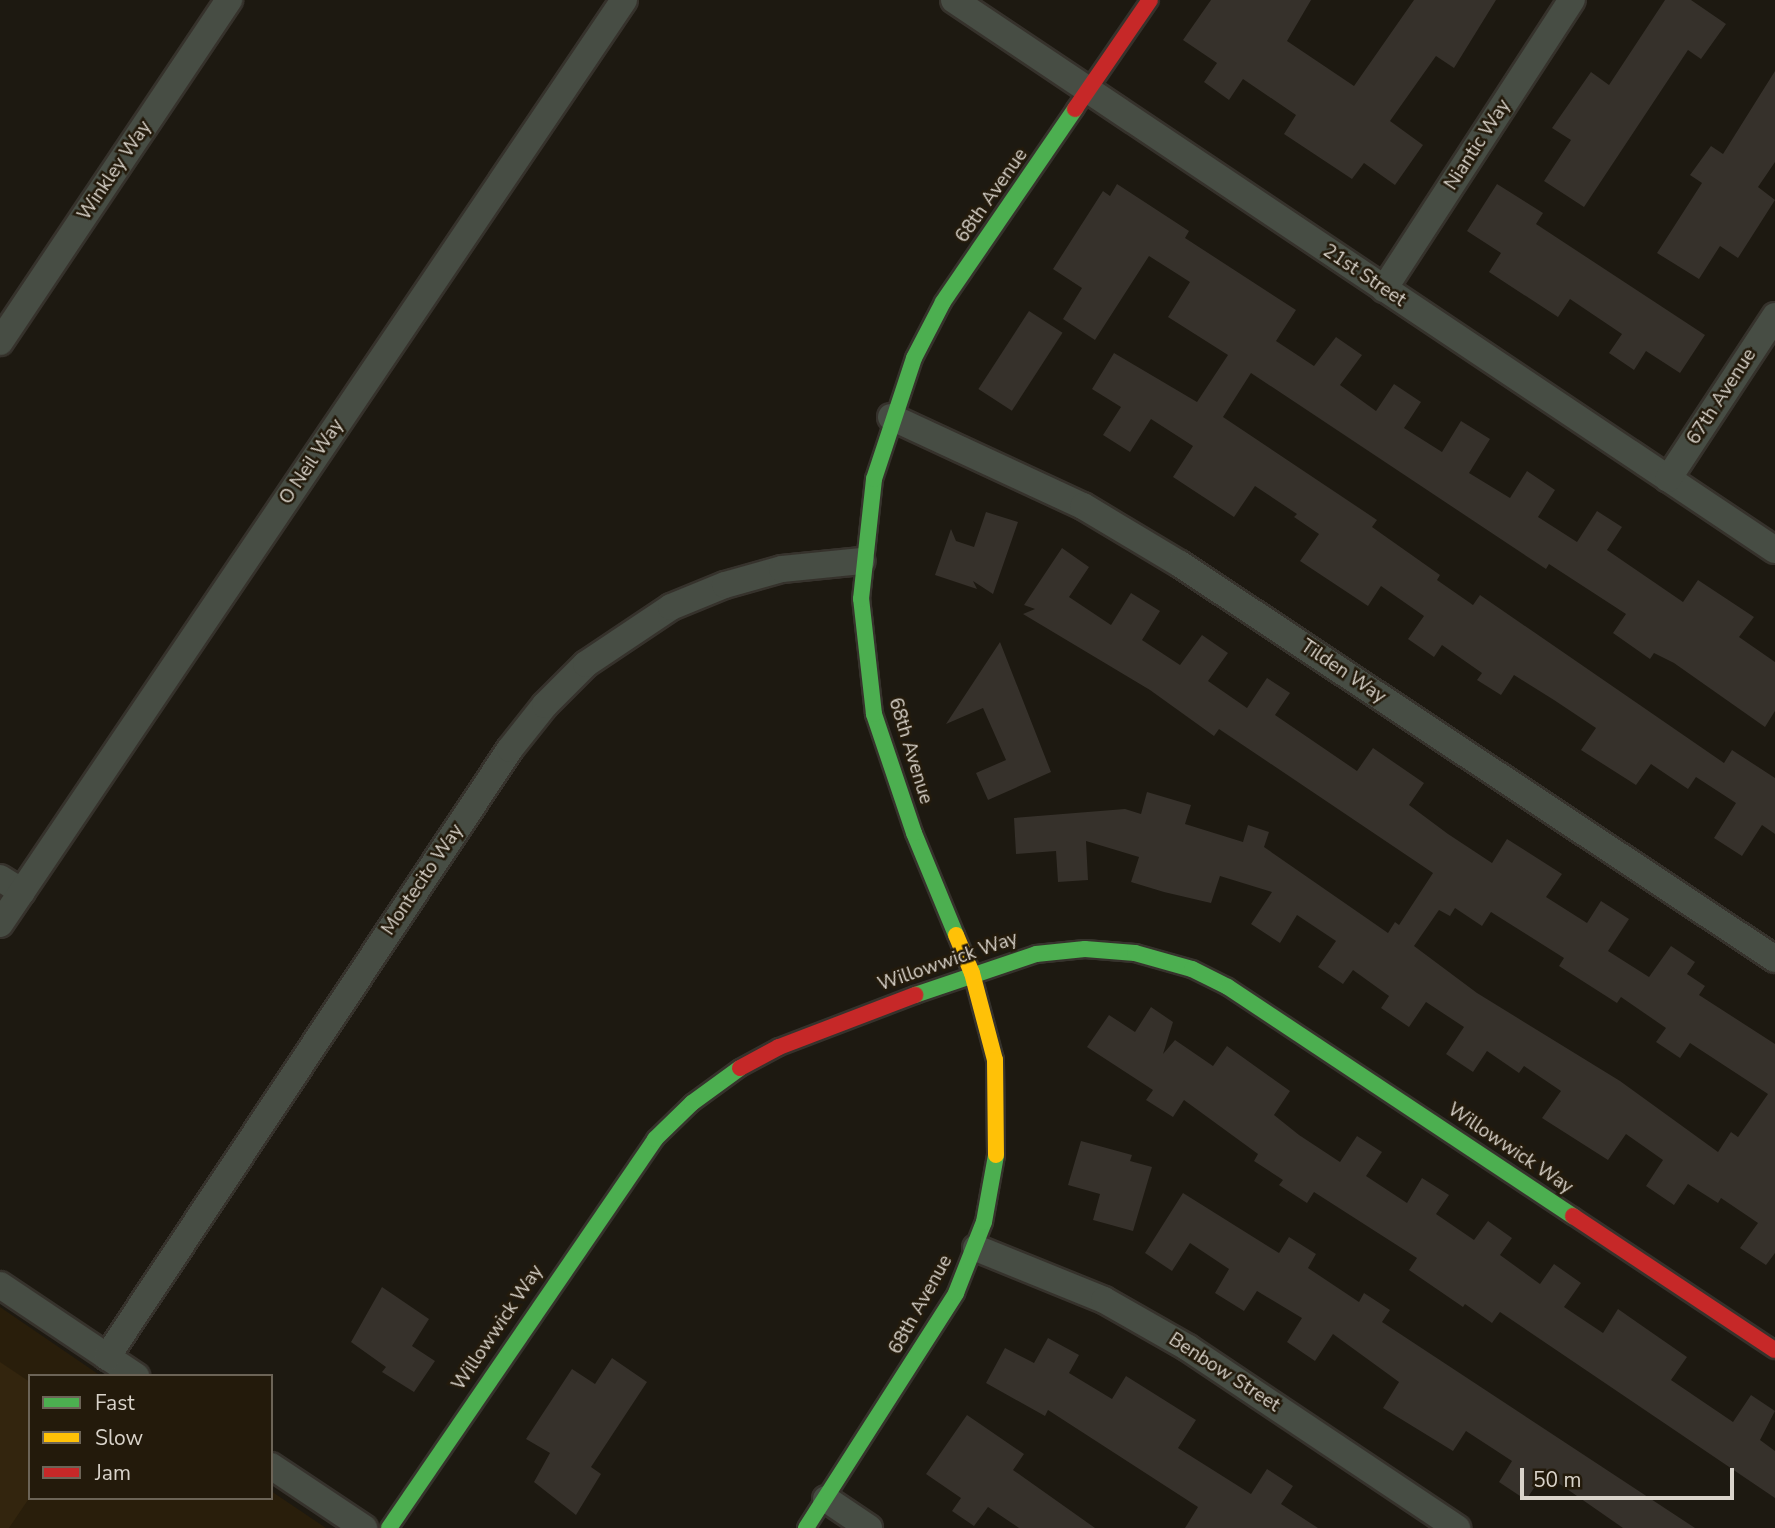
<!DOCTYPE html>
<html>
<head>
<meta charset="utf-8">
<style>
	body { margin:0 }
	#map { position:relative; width:1775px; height:1528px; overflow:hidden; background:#1d1911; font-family:"Nunito Sans",sans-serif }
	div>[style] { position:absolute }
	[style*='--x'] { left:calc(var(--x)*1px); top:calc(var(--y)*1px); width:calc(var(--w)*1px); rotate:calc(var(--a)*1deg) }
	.built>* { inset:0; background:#291e0b }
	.green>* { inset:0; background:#33250e }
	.building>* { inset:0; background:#36312b; transform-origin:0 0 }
	.roads { filter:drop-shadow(2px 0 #36322c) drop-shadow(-2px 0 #36322c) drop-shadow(0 2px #36322c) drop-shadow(0 -2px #36322c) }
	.street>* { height:26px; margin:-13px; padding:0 13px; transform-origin:13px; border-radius:13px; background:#474d44 }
	.fast>* { height:16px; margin:-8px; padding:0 8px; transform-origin:8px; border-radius:8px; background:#4caf50 }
	.slow>* { height:16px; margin:-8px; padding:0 8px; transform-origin:8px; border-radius:8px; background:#ffc107 }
	.jam>* { height:16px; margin:-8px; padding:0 8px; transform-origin:8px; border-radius:8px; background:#c62828 }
	span { translate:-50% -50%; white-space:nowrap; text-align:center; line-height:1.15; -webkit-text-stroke:5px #231a0b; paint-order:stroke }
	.street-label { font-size:19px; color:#d9d3ca }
	.legend { position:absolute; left:28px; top:1374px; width:245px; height:126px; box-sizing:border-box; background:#231a0b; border:2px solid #6c6457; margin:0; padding:9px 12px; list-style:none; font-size:21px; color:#d9d3ca }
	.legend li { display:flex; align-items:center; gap:14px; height:35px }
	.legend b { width:35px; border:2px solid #6c6457 }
	.scale { position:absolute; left:1520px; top:1468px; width:214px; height:32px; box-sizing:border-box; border:4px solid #d9d3ca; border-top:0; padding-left:9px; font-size:21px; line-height:24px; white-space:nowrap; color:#d9d3ca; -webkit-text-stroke:5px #231a0b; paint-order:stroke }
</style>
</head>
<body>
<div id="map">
	<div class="built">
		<div style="clip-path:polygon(0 1307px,101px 1376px,30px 1376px,30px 1498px,271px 1498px,271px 1491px,326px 1528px,0 1528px)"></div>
	</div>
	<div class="green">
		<div style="clip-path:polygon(0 1362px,30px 1382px,30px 1497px,9px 1528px,0 1528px)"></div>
	</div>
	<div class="building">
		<div style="clip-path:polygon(1211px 0,1311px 0,1287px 41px,1354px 86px,1414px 0,1496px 0,1454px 68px,1436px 56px,1390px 121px,1423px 145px,1395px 185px,1364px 163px,1352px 179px,1284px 134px,1296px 115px,1243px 79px,1229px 100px,1204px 82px,1217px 63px,1183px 40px)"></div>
		<div style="clip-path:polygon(1665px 0,1691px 0,1726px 24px,1701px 59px,1688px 50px,1584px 207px,1544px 181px,1571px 140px,1552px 128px,1591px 72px,1609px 85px)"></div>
		<div style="clip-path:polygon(1775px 71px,1775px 162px,1758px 187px,1775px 200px,1738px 258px,1720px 246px,1699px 279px,1657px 253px,1702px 183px,1690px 175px,1711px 146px,1723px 154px)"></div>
		<div style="clip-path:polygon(1117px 184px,1189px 231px,1185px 238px,1296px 310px,1276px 341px,1314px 366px,1336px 337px,1362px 355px,1340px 385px,1376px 411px,1394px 384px,1421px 402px,1404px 428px,1442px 452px,1461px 421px,1490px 439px,1469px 473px,1510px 498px,1527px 471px,1555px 490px,1538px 517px,1577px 542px,1597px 511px,1622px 527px,1607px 550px,1683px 602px,1698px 580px,1754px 617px,1739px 637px,1775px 662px,1775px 711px,1765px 727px,1674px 663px,1654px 653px,1650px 659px,1613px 633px,1626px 614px,1549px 564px,1546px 569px,1251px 373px,1223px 417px,1377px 520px,1372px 527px,1440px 575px,1437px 580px,1473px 605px,1480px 595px,1724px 763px,1732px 750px,1775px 778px,1775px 834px,1762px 825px,1742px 856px,1714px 838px,1736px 803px,1696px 777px,1688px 789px,1651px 764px,1636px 785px,1581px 750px,1596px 728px,1554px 700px,1514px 675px,1501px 695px,1477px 680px,1482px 673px,1442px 645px,1434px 657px,1408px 639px,1424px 616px,1381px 586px,1368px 606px,1300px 561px,1319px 534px,1294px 517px,1297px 514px,1255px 486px,1234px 517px,1173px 477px,1193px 446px,1151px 419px,1130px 452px,1103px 435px,1121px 407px,1092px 389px,1114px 353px,1197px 402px,1228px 355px,1168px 317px,1190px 282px,1149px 256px,1095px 340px,1063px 319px,1082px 288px,1053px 269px,1103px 191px,1110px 196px)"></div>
		<div style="clip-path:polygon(1497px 184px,1543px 213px,1536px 224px,1705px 335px,1680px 373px,1646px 351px,1634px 370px,1609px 353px,1622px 334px,1570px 299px,1558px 317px,1489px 272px,1501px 253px,1467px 231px)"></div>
		<div style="left:1029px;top:311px;width:40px;height:93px;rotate:33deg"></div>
		<div style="clip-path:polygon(986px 512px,1018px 522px,993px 594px,973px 581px,977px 589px,935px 575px,951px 529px,956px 541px,974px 547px)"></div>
		<div style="clip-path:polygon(evenodd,1062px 548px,1089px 567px,1069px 597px,1111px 625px,1131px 593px,1160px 611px,1142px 640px,1180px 665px,1202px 635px,1228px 653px,1208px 681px,1247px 708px,1267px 678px,1290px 693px,1275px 715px,1357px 771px,1373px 748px,1424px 783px,1409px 805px,1448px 834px,1492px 863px,1507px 839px,1562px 874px,1546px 897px,1587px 923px,1601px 901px,1629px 919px,1608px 951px,1649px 977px,1671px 946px,1695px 962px,1687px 974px,1705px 986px,1699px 995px,1775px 1044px,1775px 1253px,1766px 1265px,1740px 1248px,1758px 1223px,1721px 1198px,1718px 1203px,1688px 1184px,1674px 1205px,1646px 1186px,1663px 1160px,1626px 1134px,1608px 1160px,1542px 1118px,1561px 1091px,1524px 1066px,1519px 1073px,1487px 1051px,1473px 1072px,1446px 1054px,1464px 1027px,1426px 1002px,1409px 1027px,1381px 1008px,1389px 996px,1353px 970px,1343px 984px,1318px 967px,1336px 941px,1297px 915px,1280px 943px,1251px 924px,1272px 892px,1220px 876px,1211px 903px,1164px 892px,1131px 882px,1139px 857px,1086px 841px,1088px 880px,1058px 882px,1056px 851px,1016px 854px,1014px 818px,1125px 809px,1141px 814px,1147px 792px,1191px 805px,1185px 824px,1243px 842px,1248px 825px,1269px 832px,1264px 847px,1388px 933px,1395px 922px,1399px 925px,1433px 873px,1219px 729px,1214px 736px,1150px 690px,1023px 614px,1035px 609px,1024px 605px,1062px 548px,1455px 908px,1482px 926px,1491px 912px,1564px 958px,1559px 966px,1617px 1003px,1621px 997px,1666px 1028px,1656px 1042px,1680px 1058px,1690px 1043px,1768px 1094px,1738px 1137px,1731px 1132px,1718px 1152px,1620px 1081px,1477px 993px,1414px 946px,1439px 910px,1450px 916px,1455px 908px)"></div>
		<div style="clip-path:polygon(1000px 642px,1051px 772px,988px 800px,976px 773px,1006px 760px,983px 708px,946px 724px)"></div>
		<div style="clip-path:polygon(1151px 1007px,1173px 1022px,1163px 1054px,1175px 1040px,1213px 1066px,1227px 1046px,1290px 1091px,1274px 1115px,1299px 1135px,1340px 1162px,1357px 1136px,1382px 1152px,1366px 1176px,1407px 1203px,1422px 1178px,1449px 1195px,1436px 1214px,1474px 1240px,1488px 1221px,1512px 1238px,1500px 1255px,1540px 1284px,1554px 1264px,1581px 1283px,1564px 1307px,1603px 1333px,1618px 1309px,1638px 1323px,1687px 1357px,1671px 1380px,1733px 1422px,1751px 1395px,1775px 1411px,1760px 1440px,1775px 1451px,1775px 1498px,1500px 1312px,1492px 1323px,1465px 1304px,1463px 1307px,1409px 1270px,1417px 1258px,1314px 1192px,1307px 1203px,1279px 1185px,1283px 1180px,1254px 1161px,1258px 1154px,1184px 1100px,1173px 1117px,1146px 1100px,1153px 1090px,1087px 1047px,1109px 1015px,1135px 1032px)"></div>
		<div style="clip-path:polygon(1081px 1141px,1132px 1155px,1130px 1161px,1152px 1167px,1133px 1231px,1093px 1220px,1100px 1194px,1068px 1185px)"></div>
		<div style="clip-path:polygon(1183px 1193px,1279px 1253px,1289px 1237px,1316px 1254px,1308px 1268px,1359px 1302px,1364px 1293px,1390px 1310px,1382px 1322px,1695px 1528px,1623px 1528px,1544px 1473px,1526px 1500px,1499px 1482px,1512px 1461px,1466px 1431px,1453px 1451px,1383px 1408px,1399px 1382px,1333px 1334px,1315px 1361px,1287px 1342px,1302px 1318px,1257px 1291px,1244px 1311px,1215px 1293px,1229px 1269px,1190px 1243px,1172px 1271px,1145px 1253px)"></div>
		<div style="clip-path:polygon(382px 1287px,429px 1319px,412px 1346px,435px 1361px,414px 1392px,382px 1372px,386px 1367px,351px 1342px)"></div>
		<div style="clip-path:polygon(1048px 1338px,1079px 1355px,1069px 1373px,1112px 1399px,1126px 1376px,1196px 1420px,1178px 1448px,1251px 1494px,1267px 1469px,1293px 1486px,1281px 1504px,1318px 1528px,1185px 1528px,1198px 1507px,1048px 1410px,1045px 1416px,986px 1383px,1005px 1348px,1034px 1363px)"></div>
		<div style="clip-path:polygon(612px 1358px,647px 1382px,591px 1467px,601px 1474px,576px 1515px,534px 1482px,550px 1453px,526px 1439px,572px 1369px,595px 1384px)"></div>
		<div style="clip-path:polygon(967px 1415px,1024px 1454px,1013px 1470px,1095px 1528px,1019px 1528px,988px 1507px,974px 1526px,952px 1511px,961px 1498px,926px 1474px)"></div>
	</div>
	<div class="roads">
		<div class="street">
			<div style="--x:954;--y:0;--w:988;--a:33.82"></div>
			<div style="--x:1384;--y:289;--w:345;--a:-57"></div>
			<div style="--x:0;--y:342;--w:412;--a:-56.2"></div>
			<div style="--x:891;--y:417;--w:212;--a:24.9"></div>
			<div style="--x:1083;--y:506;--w:113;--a:30.9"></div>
			<div style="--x:1180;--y:564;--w:714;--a:33.58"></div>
			<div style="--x:1668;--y:479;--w:195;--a:-56.7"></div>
			<div style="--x:0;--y:878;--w:26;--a:32"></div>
			<div style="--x:0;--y:924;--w:1115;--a:-55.97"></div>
			<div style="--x:976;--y:1248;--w:138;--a:22.1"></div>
			<div style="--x:1104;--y:1300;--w:97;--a:29.7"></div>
			<div style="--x:1188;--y:1348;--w:324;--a:33.8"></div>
			<div style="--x:0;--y:1285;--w:164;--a:33.8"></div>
			<div style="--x:107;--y:1357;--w:729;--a:-56.46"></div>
			<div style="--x:510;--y:749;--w:56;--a:-51.5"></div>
			<div style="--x:545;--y:705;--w:58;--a:-45"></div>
			<div style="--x:586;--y:664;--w:102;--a:-33.8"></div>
			<div style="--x:671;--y:607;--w:58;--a:-22.2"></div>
			<div style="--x:725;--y:585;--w:59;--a:-15.7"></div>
			<div style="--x:782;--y:569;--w:80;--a:-5.7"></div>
			<div style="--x:271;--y:1466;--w:112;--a:33.7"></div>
			<div style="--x:826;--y:1499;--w:52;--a:34"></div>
		</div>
		<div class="fast">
			<div style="--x:956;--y:935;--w:110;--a:-112.4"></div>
			<div style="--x:914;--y:833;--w:126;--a:-108.6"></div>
			<div style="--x:874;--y:714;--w:116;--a:-96.4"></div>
			<div style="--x:861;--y:599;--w:121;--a:-83.8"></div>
			<div style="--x:874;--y:479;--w:127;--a:-71.7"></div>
			<div style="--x:914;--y:358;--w:63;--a:-62.6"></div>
			<div style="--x:943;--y:302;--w:234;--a:-55.6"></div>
			<div style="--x:915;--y:995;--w:128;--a:-18.7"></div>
			<div style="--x:1036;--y:954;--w:49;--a:-5.8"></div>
			<div style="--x:1085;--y:949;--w:50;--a:4.6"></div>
			<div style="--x:1135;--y:953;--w:59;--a:15.7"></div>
			<div style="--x:1192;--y:969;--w:40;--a:26.6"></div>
			<div style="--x:1228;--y:987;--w:414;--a:33.6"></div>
			<div style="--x:389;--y:1528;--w:471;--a:-55.6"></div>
			<div style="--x:655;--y:1139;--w:52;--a:-44.2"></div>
			<div style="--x:692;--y:1103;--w:59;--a:-36.1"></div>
			<div style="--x:806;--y:1528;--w:279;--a:-57.4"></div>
			<div style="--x:956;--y:1293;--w:76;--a:-68.5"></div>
			<div style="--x:984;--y:1222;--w:68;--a:-79.8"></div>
		</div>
		<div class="slow">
			<div style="--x:956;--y:935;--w:41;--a:67.2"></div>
			<div style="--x:972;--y:973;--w:90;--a:75.2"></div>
			<div style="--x:995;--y:1060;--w:95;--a:89.4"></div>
		</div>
		<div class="jam">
			<div style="--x:1075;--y:109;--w:132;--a:-55.5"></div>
			<div style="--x:740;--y:1068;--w:44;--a:-28.3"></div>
			<div style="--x:779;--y:1047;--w:146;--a:-20.9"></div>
			<div style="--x:1573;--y:1216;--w:242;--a:33.6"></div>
		</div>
	</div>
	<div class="street-label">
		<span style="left:1478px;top:145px;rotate:-57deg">Niantic Way</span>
		<span style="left:115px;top:171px;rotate:-56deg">Winkley Way</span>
		<span style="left:992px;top:196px;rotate:-55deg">68th Avenue</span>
		<span style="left:1364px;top:276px;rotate:34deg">21st Street</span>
		<span style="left:1722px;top:397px;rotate:-57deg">67th Avenue</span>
		<span style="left:312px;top:462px;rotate:-56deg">O Neil Way</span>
		<span style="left:1343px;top:672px;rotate:34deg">Tilden Way</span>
		<span style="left:910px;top:751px;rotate:73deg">68th Avenue</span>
		<span style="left:423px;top:880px;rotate:-56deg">Montecito Way</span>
		<span style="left:948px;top:962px;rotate:-19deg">Willowwick Way</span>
		<span style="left:1510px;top:1149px;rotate:34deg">Willowwick Way</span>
		<span style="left:921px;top:1305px;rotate:-61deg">68th Avenue</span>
		<span style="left:498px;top:1328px;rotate:-56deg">Willowwick Way</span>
		<span style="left:1224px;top:1373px;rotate:33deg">Benbow Street</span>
	</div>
	<ul class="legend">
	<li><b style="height:9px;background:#4caf50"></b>Fast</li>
	<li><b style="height:9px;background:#ffc107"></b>Slow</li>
	<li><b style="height:9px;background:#c62828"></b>Jam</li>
	</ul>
	<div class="scale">50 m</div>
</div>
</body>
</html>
